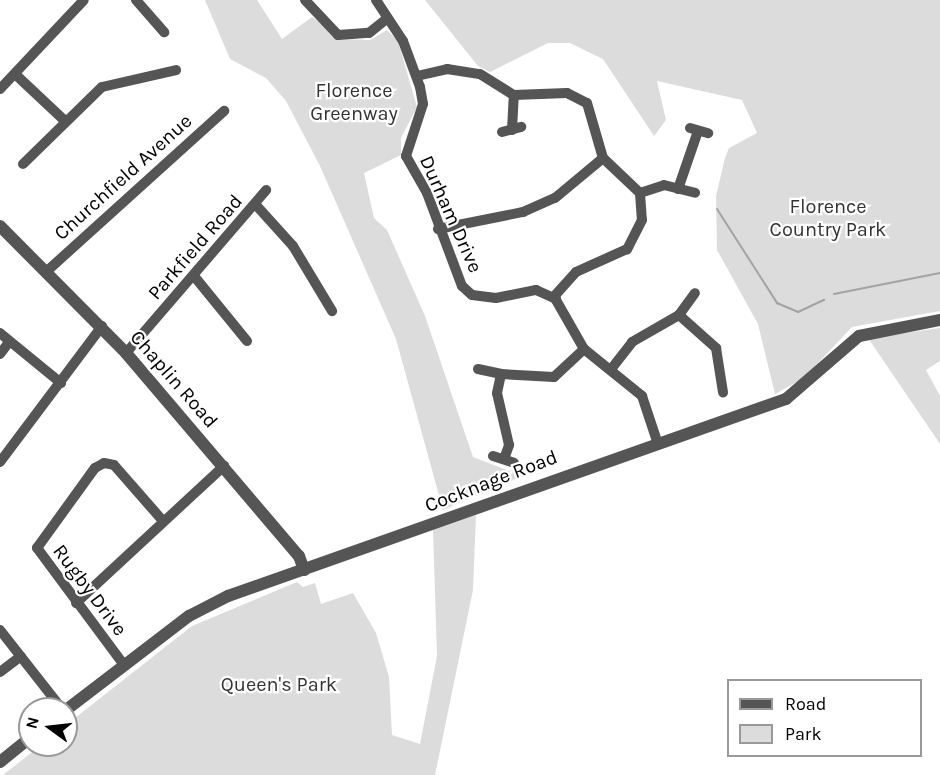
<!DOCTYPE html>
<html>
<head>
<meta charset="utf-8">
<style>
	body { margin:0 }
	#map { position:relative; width:940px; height:775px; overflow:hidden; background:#fff; font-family:Karla,sans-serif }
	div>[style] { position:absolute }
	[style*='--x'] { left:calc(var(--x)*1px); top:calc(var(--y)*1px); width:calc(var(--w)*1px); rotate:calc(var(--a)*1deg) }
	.green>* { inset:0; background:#dcdcdc }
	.stream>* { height:2px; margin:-1px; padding:0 1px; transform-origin:1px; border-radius:1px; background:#a3a3a3 }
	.minor>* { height:10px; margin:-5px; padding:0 5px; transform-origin:5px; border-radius:5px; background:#555 }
	.tertiary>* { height:12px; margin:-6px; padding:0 6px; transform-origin:6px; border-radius:6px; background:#555 }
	span { translate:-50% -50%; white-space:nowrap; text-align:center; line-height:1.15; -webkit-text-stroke:4.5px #fff; paint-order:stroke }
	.park-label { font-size:20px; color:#333 }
	.street-label { font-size:20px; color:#000 }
	.legend { position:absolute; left:727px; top:679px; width:195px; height:78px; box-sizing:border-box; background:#fff; border:2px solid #999; margin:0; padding:8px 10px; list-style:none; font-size:18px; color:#000 }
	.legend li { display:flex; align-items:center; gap:12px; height:30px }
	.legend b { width:30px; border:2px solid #999 }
	.north { position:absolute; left:18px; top:697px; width:60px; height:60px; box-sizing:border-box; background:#fff; border:2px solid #999; border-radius:50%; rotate:285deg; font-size:16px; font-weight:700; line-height:24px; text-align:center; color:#000 }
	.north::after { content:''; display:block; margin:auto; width:21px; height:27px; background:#000; clip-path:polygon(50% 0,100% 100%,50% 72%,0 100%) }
</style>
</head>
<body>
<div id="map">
	<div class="green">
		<div style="clip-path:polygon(205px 0,257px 0,282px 39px,312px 17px,341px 39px,370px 40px,387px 30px,398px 41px,417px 107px,401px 138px,401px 155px,364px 173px,374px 218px,387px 230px,425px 316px,473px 457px,522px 476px,443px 510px,396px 339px,320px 166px,286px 101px,266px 78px,230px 59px)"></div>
		<div style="clip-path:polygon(425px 0,940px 0,940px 311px,852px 327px,804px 378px,775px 394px,758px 324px,717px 250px,716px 196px,725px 158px,729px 148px,757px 133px,742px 100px,657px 81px,666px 120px,654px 136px,603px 59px,570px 43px,548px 43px,490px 72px,478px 66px)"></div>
		<div style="clip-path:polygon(940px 328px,940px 361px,926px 370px,940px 396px,940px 444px,868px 338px)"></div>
		<div style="clip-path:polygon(476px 515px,473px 590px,435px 775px,3px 775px,41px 745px,66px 745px,66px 725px,192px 626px,297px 582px,303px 587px,315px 583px,321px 604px,353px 593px,376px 633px,389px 677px,392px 735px,420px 744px,437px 656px,433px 530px)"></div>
	</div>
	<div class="stream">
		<div style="--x:717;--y:209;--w:112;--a:57.4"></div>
		<div style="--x:777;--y:303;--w:23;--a:23"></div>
		<div style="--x:798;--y:312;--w:29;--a:-25"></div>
		<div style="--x:834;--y:294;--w:108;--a:-11.2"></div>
	</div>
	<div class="minor">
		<div style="--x:136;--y:0;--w:43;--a:48.8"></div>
		<div style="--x:305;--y:0;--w:48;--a:46.7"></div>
		<div style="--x:338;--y:35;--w:31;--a:-4"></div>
		<div style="--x:369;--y:33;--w:21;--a:-39"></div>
		<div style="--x:376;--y:0;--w:49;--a:56.6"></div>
		<div style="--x:403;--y:41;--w:49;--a:69.7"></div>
		<div style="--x:420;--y:87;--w:17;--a:80"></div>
		<div style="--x:423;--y:104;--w:55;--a:108.1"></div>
		<div style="--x:406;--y:156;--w:43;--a:60.4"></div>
		<div style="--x:427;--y:193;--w:99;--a:69.4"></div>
		<div style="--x:462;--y:286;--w:13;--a:42"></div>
		<div style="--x:472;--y:295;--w:24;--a:7"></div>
		<div style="--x:496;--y:298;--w:41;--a:-11.3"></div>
		<div style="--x:536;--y:290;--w:22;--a:24"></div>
		<div style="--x:15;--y:74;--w:69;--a:43.2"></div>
		<div style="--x:417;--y:76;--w:31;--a:-13"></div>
		<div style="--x:447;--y:69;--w:33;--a:9"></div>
		<div style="--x:480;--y:74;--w:40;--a:32"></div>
		<div style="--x:514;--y:95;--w:53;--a:-2.2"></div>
		<div style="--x:567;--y:93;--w:22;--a:27"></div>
		<div style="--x:587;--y:103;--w:57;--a:73.8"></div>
		<div style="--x:603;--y:158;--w:51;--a:43.4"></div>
		<div style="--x:640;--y:193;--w:27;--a:86"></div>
		<div style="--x:642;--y:220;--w:33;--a:117"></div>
		<div style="--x:627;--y:249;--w:56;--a:155.7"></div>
		<div style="--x:576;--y:272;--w:31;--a:132"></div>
		<div style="--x:0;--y:89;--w:122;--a:-46.7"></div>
		<div style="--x:690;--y:128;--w:19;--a:16"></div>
		<div style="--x:512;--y:130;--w:35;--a:-87"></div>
		<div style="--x:502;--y:132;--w:20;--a:-15"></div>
		<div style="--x:23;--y:164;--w:110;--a:-44.3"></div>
		<div style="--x:102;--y:87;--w:76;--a:-12.9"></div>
		<div style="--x:678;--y:189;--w:61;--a:-71"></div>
		<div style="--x:640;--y:193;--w:25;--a:-18"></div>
		<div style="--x:664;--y:185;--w:32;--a:14"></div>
		<div style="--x:256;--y:205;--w:55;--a:47.9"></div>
		<div style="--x:293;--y:246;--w:76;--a:59"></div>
		<div style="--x:438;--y:229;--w:87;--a:-11.3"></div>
		<div style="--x:523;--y:212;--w:35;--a:-24"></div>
		<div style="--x:555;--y:198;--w:62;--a:-39.8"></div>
		<div style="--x:47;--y:271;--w:239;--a:-42.1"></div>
		<div style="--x:194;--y:276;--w:84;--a:50.8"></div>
		<div style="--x:556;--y:300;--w:56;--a:60.3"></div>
		<div style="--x:584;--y:349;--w:75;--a:39"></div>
		<div style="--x:642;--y:396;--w:47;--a:71.6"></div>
		<div style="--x:679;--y:315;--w:27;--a:-54"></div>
		<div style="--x:0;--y:333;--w:79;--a:39.3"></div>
		<div style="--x:126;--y:353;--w:215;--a:-49.3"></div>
		<div style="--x:0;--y:354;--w:15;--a:-53"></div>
		<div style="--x:612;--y:368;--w:33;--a:-52"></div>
		<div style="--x:632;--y:342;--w:54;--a:-29.9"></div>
		<div style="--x:679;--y:315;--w:50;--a:41.7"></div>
		<div style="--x:716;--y:348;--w:45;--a:81"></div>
		<div style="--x:478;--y:369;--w:24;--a:12"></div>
		<div style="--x:493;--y:456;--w:22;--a:18"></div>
		<div style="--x:504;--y:459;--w:15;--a:-70"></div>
		<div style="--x:509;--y:445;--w:53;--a:-103"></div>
		<div style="--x:497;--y:393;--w:19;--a:-78"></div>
		<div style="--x:501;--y:374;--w:53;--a:3.2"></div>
		<div style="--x:554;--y:377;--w:41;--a:-43"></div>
		<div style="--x:0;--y:462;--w:170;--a:-53.1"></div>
		<div style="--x:76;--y:603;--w:202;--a:-42.8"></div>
		<div style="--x:0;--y:630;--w:100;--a:51.9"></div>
		<div style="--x:124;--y:665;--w:146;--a:-126.6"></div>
		<div style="--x:37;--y:548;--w:99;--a:-54.1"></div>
		<div style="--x:95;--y:468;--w:10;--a:-29"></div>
		<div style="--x:104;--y:463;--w:10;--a:11"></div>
		<div style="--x:114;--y:465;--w:74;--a:48.8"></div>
		<div style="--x:0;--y:672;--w:26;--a:-37"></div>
	</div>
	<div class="tertiary">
		<div style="--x:0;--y:226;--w:179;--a:45.2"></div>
		<div style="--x:126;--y:353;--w:267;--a:49.6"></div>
		<div style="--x:299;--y:556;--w:15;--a:70"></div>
		<div style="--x:66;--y:710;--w:155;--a:-37.4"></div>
		<div style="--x:189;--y:616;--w:44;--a:-27.1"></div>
		<div style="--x:228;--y:596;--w:592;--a:-19.45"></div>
		<div style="--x:786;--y:399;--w:96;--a:-40.8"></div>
		<div style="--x:859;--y:336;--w:83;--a:-11.2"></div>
		<div style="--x:0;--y:762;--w:38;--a:-39"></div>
	</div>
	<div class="park-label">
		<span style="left:354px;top:102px">Florence<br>Greenway</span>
		<span style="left:828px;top:218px">Florence<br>Country Park</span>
		<span style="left:279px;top:684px">Queen's Park</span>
	</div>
	<div class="street-label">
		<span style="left:123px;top:177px;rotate:-42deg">Churchfield Avenue</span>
		<span style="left:451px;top:214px;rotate:66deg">Durham Drive</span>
		<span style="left:195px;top:247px;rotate:-49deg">Parkfield Road</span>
		<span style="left:174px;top:379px;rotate:49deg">Chaplin Road</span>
		<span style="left:491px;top:481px;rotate:-21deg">Cocknage Road</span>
		<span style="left:90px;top:590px;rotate:53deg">Rugby Drive</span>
	</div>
	<ul class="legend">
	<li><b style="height:8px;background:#555"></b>Road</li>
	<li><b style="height:16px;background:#dcdcdc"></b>Park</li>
	</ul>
	<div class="north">N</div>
</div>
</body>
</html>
